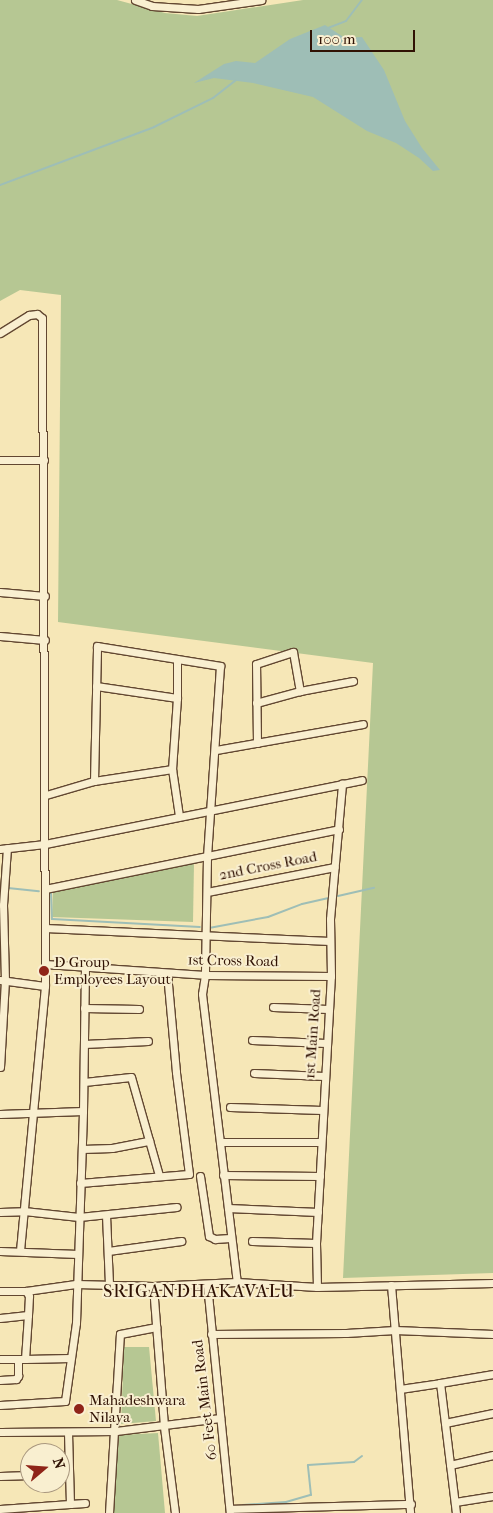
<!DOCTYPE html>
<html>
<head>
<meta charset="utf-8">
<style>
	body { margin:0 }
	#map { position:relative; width:493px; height:1513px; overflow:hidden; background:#f6e7b7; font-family:"IM FELL French Canon",serif }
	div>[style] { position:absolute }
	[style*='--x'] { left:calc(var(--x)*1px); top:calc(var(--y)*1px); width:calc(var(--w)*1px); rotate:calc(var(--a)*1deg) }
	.green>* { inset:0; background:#b6c793 }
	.water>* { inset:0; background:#9ebeb6 }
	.stream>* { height:2px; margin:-1px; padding:0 1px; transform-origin:1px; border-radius:1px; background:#9ebeb6 }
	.roads { filter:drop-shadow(1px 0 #624731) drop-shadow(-1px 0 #624731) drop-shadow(0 1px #624731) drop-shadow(0 -1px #624731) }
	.minor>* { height:7px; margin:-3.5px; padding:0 3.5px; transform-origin:3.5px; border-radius:3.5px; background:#f9efd0 }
	.dots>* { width:14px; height:14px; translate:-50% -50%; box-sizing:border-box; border:2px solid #f9efd0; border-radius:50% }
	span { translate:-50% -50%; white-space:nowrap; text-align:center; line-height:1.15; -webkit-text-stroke:4px #f9efd0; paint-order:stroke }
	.street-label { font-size:15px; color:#301204 }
	.poi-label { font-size:15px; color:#301204 }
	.left { translate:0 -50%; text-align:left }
	.quarter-label { font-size:18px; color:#301204; letter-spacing:1px }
	.north { position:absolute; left:20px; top:1443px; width:50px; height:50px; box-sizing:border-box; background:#f9efd0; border:1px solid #a9977e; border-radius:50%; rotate:72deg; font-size:14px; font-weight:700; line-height:20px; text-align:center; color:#301204 }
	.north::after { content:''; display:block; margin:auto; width:18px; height:22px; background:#8f2418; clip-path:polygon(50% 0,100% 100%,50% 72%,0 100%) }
	.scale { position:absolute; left:310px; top:30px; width:105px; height:22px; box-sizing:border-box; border:2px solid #301204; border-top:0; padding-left:6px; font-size:15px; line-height:18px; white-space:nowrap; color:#301204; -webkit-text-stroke:4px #f9efd0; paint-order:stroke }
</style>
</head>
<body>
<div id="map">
	<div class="green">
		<div style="clip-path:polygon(0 0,117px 0,165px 13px,197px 16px,303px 0,493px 0,493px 1273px,343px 1278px,373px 663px,58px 622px,61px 295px,20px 290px,0 301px)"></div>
		<div style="clip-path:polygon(194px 863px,193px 922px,52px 917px,53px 891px)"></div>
		<div style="clip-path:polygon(124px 1347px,149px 1347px,156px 1421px,121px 1424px)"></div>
		<div style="clip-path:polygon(158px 1433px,165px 1513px,112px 1513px,119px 1435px)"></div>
	</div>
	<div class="water">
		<div style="clip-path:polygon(325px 25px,345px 38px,362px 37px,384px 70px,405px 121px,422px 148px,440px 170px,433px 171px,419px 158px,396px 143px,367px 131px,313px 97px,253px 83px,214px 78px,194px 83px,224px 64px,236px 61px,255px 63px,290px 39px)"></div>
	</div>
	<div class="stream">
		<div style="--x:328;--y:28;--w:19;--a:-21"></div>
		<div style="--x:346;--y:21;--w:26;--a:-53"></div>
		<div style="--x:0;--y:185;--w:165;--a:-20.6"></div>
		<div style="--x:154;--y:127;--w:66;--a:-26.2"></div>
		<div style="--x:213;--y:98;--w:29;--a:-38"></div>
		<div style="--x:8;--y:888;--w:31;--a:6"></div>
		<div style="--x:51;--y:893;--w:26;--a:88"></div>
		<div style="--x:52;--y:919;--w:148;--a:3.1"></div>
		<div style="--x:338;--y:896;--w:37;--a:-13"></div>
		<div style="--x:209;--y:928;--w:60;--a:-10.6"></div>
		<div style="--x:268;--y:917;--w:36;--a:-21"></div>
		<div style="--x:302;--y:904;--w:26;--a:-13"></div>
		<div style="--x:243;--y:1505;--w:43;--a:-4"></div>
		<div style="--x:286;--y:1502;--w:26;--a:-16"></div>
		<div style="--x:311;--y:1495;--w:30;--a:-96"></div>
		<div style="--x:308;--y:1465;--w:46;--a:-3.7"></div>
		<div style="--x:354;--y:1462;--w:10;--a:-37"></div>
	</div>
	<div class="roads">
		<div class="minor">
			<div style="--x:135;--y:0;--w:18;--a:19"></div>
			<div style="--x:152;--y:6;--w:46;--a:3.7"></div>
			<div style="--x:198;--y:9;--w:64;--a:-8.1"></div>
			<div style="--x:0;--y:333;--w:34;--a:-32"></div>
			<div style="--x:29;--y:315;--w:8;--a:-7"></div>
			<div style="--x:37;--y:314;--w:6;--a:39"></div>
			<div style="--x:42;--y:318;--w:668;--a:89.74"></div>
			<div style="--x:45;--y:986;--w:266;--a:95.4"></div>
			<div style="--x:0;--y:460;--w:44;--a:0"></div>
			<div style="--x:0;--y:592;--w:45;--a:5.1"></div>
			<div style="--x:0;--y:636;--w:45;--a:5.1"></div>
			<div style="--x:177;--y:659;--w:39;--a:90"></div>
			<div style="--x:177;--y:698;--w:71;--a:94"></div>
			<div style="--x:172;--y:769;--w:48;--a:81.5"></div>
			<div style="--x:96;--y:686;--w:82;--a:8.4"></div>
			<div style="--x:256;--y:703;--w:46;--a:-15.3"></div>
			<div style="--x:257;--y:743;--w:79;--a:-90.7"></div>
			<div style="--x:256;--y:664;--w:39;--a:-18"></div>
			<div style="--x:293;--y:652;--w:40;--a:80"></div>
			<div style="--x:300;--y:691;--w:54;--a:-10.7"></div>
			<div style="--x:216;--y:750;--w:149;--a:-10"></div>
			<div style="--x:94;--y:781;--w:135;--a:-88.7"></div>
			<div style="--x:97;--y:646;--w:125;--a:9.2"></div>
			<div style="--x:220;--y:666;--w:191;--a:93.9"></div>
			<div style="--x:207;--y:857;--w:118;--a:91"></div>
			<div style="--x:205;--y:975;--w:19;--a:99"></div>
			<div style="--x:202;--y:994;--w:290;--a:83.1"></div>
			<div style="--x:46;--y:795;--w:50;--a:-16.3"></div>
			<div style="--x:94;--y:781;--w:79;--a:-8.7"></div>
			<div style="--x:0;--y:849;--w:45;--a:-6.3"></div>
			<div style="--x:45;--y:844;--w:323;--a:-11.4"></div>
			<div style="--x:45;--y:889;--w:300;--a:-11.5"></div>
			<div style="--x:207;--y:892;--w:130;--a:-11.1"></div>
			<div style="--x:45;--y:928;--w:285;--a:2.6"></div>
			<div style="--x:45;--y:964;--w:160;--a:3.9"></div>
			<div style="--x:205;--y:975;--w:126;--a:0.5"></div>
			<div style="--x:0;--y:980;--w:45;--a:7.6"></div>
			<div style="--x:273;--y:1007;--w:55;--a:2.1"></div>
			<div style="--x:84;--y:1008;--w:55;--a:1"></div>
			<div style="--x:252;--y:1040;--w:74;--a:2.3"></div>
			<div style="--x:84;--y:1044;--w:64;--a:-2.7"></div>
			<div style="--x:0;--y:1067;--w:86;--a:-86.7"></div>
			<div style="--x:5;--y:981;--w:76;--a:-91.5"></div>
			<div style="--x:3;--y:905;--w:57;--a:-86"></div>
			<div style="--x:254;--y:1073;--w:70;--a:2.5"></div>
			<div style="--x:84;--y:1082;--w:47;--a:-6.1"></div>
			<div style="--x:131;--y:1077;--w:102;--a:74.1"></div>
			<div style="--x:230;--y:1107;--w:92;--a:1.9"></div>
			<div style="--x:0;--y:1114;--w:83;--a:-2.1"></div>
			<div style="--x:220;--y:1142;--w:101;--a:0"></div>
			<div style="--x:82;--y:1149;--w:30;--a:-2"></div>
			<div style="--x:112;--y:1148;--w:38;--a:-11"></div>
			<div style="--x:223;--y:1175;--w:97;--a:0.6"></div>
			<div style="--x:200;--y:1176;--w:61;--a:81.5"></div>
			<div style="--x:209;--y:1236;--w:7;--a:27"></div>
			<div style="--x:215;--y:1239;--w:15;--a:-4"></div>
			<div style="--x:80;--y:1183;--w:109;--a:-4.7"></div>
			<div style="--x:189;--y:1174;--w:103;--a:-97.3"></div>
			<div style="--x:176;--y:1072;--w:99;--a:-95.2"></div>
			<div style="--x:228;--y:1208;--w:90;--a:2.5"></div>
			<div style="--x:0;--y:1212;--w:24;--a:-2"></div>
			<div style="--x:24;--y:1211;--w:55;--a:6.2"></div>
			<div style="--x:79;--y:1217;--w:98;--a:-5.9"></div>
			<div style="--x:106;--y:1215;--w:69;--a:87.5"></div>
			<div style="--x:252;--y:1241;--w:64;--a:1.8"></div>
			<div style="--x:0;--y:1251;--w:78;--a:2.2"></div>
			<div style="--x:108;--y:1251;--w:74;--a:-7.8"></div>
			<div style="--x:207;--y:1284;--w:230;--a:84.3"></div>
			<div style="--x:391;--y:1285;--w:229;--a:85.2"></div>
			<div style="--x:153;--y:1286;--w:141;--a:85.5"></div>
			<div style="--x:164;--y:1427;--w:87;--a:82.7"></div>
			<div style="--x:317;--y:1287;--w:44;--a:-91.3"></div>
			<div style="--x:316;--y:1243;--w:267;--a:-86.8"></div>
			<div style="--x:331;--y:976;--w:57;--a:-91"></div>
			<div style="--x:330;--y:919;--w:136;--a:-84.9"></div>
			<div style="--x:0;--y:1291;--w:26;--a:0"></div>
			<div style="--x:0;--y:1318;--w:28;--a:-6"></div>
			<div style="--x:28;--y:1315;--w:19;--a:-87"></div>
			<div style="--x:29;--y:1296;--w:6;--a:-121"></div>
			<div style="--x:26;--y:1291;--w:50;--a:-8"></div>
			<div style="--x:76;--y:1284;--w:77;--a:1.5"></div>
			<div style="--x:153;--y:1286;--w:84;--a:-2.7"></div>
			<div style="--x:237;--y:1282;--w:80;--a:3.6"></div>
			<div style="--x:317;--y:1287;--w:176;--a:-1.3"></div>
			<div style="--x:211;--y:1334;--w:135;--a:-0.4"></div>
			<div style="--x:346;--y:1333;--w:49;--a:-3.5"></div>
			<div style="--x:395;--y:1330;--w:98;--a:2.3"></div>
			<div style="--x:0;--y:1359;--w:25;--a:0"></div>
			<div style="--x:25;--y:1359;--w:44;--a:-86.1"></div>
			<div style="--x:25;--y:1359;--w:45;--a:-1.3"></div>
			<div style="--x:0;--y:1380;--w:16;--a:-4"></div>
			<div style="--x:16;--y:1379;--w:4;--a:-56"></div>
			<div style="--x:18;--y:1376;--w:17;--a:-90"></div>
			<div style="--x:400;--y:1389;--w:40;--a:-8.5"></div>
			<div style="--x:0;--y:1405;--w:65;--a:-3.5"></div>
			<div style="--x:65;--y:1401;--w:79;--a:-82"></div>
			<div style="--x:76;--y:1323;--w:212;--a:-88.1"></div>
			<div style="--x:83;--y:1111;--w:142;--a:-89.2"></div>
			<div style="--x:445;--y:1423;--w:49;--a:-11.8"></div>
			<div style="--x:0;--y:1432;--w:116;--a:-0.5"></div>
			<div style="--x:116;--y:1431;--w:105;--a:-7.1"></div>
			<div style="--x:450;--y:1465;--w:44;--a:-13.1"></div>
			<div style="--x:60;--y:1475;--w:9;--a:0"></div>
			<div style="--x:0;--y:1476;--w:30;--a:-2"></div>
			<div style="--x:455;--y:1502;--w:38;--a:-9"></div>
			<div style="--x:70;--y:1504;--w:15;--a:-4"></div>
			<div style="--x:0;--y:1509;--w:70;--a:-4.1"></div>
			<div style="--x:70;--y:1504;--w:72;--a:-91.6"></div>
			<div style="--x:230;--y:1509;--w:181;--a:-1.6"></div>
			<div style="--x:109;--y:1513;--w:179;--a:-86.5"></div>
			<div style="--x:120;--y:1334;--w:37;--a:-11"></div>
			<div style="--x:456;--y:1513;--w:131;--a:-97"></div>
			<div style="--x:440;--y:1383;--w:54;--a:-9.6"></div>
		</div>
	</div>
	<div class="dots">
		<div style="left:44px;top:971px;background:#8f2418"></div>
		<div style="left:79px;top:1409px;background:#8f2418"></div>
	</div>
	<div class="street-label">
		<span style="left:268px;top:866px;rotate:-11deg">2nd Cross Road</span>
		<span style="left:233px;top:961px;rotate:1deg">1st Cross Road</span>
		<span style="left:313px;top:1034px;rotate:-86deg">1st Main Road</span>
		<span style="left:205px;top:1400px;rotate:-97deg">60 Feet Main Road</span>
	</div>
	<div class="poi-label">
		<span class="left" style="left:54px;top:971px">D Group<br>Employees Layout</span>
		<span class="left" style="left:89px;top:1409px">Mahadeshwara<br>Nilaya</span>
	</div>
	<div class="quarter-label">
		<span style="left:199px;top:1292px">SRIGANDHAKAVALU</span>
	</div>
	<div class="north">N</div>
	<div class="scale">100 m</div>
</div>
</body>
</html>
